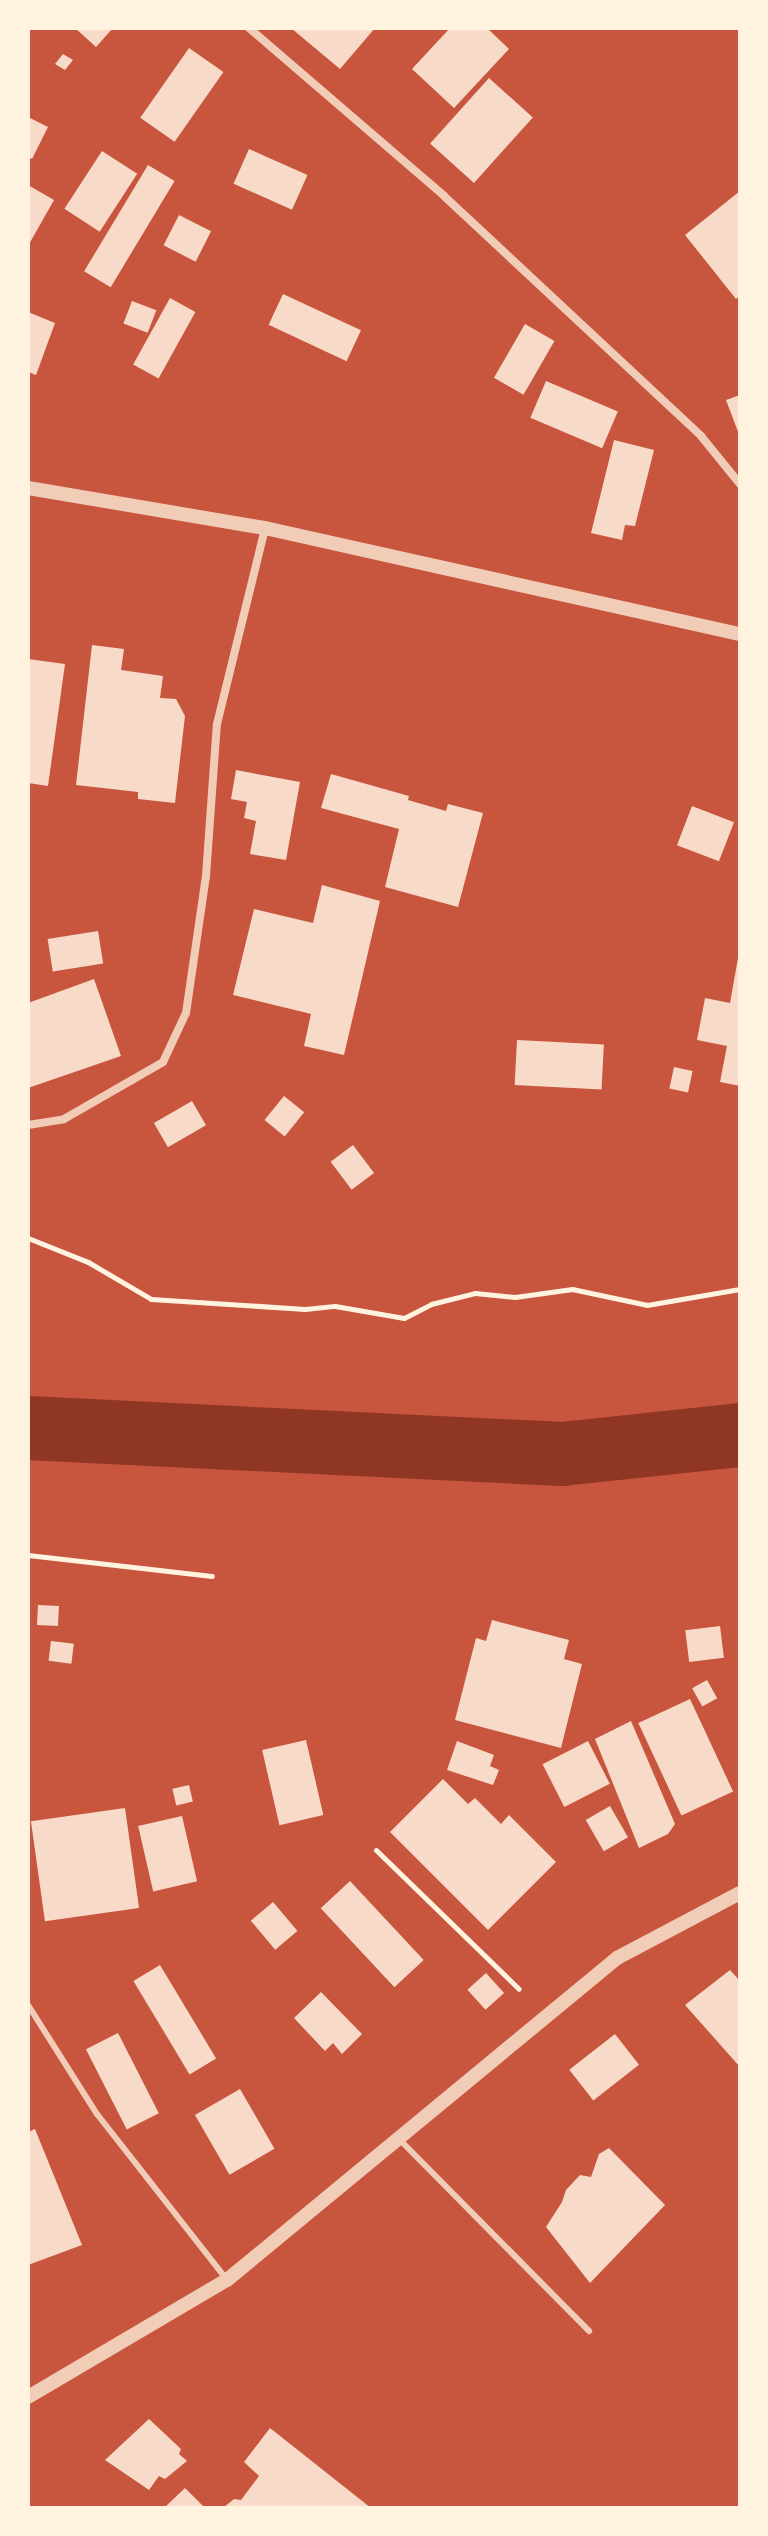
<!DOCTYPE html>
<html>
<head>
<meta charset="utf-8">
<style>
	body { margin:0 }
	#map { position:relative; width:768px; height:2536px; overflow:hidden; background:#c8553d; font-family:Montserrat,sans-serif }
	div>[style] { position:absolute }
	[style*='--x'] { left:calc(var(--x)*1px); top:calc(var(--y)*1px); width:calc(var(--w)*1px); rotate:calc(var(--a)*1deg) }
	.canal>* { height:64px; margin:-32px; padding:0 32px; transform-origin:32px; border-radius:32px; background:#8f3625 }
	.building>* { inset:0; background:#f7dbc8; transform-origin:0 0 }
	.path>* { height:5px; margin:-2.5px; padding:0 2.5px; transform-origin:2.5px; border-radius:2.5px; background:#fff3e0 }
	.service>* { height:6px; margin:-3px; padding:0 3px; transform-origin:3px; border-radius:3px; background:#f1ccb7 }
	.minor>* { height:8px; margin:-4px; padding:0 4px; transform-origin:4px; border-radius:4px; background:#f1ccb7 }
	.tertiary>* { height:14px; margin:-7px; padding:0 7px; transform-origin:7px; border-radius:7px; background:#f1ccb7 }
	span { translate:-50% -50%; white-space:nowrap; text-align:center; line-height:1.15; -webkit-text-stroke:8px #fff3e0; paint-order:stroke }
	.frame { position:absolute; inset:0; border:30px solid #fff3e0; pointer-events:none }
</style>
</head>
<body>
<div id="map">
	<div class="canal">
		<div style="--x:28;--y:1428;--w:535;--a:2.79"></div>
		<div style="--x:562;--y:1454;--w:179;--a:-6.1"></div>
	</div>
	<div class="building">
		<div style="clip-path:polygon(75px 28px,113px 28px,96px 47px)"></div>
		<div style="clip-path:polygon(291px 28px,375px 28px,340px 69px)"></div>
		<div style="clip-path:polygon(450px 28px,487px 28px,509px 49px,454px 108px,412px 69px)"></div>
		<div style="left:189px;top:48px;width:42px;height:85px;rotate:35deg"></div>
		<div style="clip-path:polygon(63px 54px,73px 60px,65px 70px,55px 64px)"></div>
		<div style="left:489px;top:78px;width:59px;height:88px;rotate:42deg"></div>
		<div style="clip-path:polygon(28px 117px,48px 127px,32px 159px,28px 157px)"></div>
		<div style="left:249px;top:149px;width:64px;height:38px;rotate:24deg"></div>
		<div style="left:102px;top:151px;width:42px;height:69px;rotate:33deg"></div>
		<div style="left:148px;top:165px;width:31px;height:124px;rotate:31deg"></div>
		<div style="clip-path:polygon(28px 185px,54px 200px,28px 246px)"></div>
		<div style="clip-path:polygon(740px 191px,740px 296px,736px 299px,685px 235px)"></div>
		<div style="left:179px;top:215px;width:36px;height:34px;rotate:27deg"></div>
		<div style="left:283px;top:294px;width:86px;height:34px;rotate:25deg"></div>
		<div style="left:170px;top:298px;width:29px;height:76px;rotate:29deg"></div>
		<div style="left:132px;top:301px;width:26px;height:24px;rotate:21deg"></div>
		<div style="clip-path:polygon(28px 312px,55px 323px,36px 375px,28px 372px)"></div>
		<div style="left:525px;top:324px;width:34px;height:62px;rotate:30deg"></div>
		<div style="left:546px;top:381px;width:78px;height:40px;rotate:23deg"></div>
		<div style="clip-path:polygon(740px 395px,740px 437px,726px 400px)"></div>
		<div style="clip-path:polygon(614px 440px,654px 450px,635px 526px,625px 525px,622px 540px,591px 533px)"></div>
		<div style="clip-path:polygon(92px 645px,124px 649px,121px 670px,163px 676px,160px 698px,176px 699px,185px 716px,175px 803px,138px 799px,138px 792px,76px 785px)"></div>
		<div style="clip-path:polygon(28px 659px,65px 664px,48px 786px,28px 783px)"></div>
		<div style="clip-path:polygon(236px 770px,300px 782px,286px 860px,250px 854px,256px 821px,244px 818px,247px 802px,231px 799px)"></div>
		<div style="clip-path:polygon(331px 774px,409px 796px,408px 800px,446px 811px,448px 804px,483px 813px,458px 907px,385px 887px,399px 829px,321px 808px)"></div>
		<div style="left:692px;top:806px;width:45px;height:42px;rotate:21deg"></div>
		<div style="clip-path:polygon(322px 885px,380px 901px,344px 1055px,304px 1046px,311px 1014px,233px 995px,254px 909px,313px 923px)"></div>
		<div style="left:98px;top:931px;width:33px;height:51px;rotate:81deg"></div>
		<div style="clip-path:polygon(738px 958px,740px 958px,740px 1086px,720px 1082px,727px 1046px,697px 1040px,705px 998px,730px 1003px)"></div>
		<div style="clip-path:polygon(94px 979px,121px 1056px,28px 1088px,28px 1003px)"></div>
		<div style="left:517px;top:1040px;width:87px;height:45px;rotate:3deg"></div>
		<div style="left:674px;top:1067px;width:19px;height:22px;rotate:12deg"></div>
		<div style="left:284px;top:1096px;width:26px;height:31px;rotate:39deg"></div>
		<div style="left:192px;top:1101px;width:28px;height:44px;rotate:60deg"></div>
		<div style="left:353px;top:1145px;width:35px;height:28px;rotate:53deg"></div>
		<div style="left:38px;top:1605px;width:21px;height:20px;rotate:3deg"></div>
		<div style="clip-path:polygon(492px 1620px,569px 1640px,564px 1659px,582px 1664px,561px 1748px,455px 1720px,476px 1638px,486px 1641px)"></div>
		<div style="left:720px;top:1626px;width:32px;height:35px;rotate:83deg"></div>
		<div style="left:51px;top:1641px;width:23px;height:20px;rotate:7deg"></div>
		<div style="left:707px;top:1680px;width:21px;height:17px;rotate:61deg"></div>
		<div style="left:690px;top:1699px;width:102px;height:57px;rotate:65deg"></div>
		<div style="clip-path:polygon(631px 1721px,675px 1824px,668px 1834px,639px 1848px,595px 1739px)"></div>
		<div style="left:306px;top:1740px;width:77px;height:45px;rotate:77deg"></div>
		<div style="clip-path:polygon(457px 1741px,494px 1755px,490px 1766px,499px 1770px,493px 1785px,447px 1770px)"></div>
		<div style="left:588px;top:1741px;width:48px;height:51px;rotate:63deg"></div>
		<div style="clip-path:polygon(443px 1779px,468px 1804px,475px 1798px,501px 1824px,509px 1815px,556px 1862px,488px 1930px,390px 1832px)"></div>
		<div style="left:189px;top:1785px;width:17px;height:17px;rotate:77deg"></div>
		<div style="left:610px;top:1806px;width:36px;height:28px;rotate:60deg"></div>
		<div style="left:125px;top:1808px;width:101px;height:95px;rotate:82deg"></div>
		<div style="left:182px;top:1816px;width:67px;height:45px;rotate:77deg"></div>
		<div style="left:350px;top:1881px;width:108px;height:40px;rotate:47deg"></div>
		<div style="left:273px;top:1902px;width:38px;height:29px;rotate:50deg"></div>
		<div style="left:160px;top:1965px;width:109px;height:31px;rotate:59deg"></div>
		<div style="clip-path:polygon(730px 1970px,740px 1981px,740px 2067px,685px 2005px)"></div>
		<div style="left:486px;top:1973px;width:27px;height:25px;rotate:48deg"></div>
		<div style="clip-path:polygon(321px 1992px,362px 2034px,342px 2054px,333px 2043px,325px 2051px,294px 2018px)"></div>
		<div style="left:118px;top:2033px;width:90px;height:36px;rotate:63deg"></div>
		<div style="left:615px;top:2034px;width:39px;height:58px;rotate:52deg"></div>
		<div style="left:240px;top:2089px;width:69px;height:52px;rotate:60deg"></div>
		<div style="clip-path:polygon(35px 2129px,82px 2245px,28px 2265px,28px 2132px)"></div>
		<div style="clip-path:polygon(609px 2148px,665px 2205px,590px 2283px,546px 2227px,562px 2202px,566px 2190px,580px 2175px,591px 2177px,599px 2154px)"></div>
		<div style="clip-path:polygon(149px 2419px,181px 2449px,179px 2454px,187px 2461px,165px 2479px,159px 2476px,149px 2490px,105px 2460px)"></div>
		<div style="clip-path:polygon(270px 2428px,371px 2508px,223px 2508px,234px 2499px,241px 2500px,259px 2476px,244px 2462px)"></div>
		<div style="clip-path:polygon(185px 2488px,205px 2508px,164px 2508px)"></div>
	</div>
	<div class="path">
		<div style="--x:28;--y:1238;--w:65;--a:21.8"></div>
		<div style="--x:88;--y:1262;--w:73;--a:30.4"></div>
		<div style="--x:151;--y:1299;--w:154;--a:3.7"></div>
		<div style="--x:305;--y:1309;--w:30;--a:-6"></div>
		<div style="--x:335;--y:1306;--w:70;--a:9.9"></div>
		<div style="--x:404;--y:1318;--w:30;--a:-27"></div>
		<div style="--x:431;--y:1304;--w:45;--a:-14"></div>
		<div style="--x:475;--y:1293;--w:40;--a:5.7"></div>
		<div style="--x:515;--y:1297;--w:58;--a:-8"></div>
		<div style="--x:572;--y:1289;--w:77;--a:12"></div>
		<div style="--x:647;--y:1305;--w:94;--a:-9.8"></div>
		<div style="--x:28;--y:1555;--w:185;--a:6.5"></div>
		<div style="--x:376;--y:1850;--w:199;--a:44.2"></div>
	</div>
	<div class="service">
		<div style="--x:28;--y:2005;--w:129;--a:57.7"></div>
		<div style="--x:97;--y:2114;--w:211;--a:51.9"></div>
		<div style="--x:400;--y:2140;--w:269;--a:45.3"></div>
	</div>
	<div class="minor">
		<div style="--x:249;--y:28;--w:257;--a:40.7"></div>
		<div style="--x:444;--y:196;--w:352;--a:43"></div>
		<div style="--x:701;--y:436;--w:62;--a:50.9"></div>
		<div style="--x:28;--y:1125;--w:36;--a:-9"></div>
		<div style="--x:64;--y:1119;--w:114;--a:-29.9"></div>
		<div style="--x:163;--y:1062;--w:54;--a:-64.9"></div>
		<div style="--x:186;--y:1013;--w:138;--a:-81.7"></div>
		<div style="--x:206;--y:876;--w:152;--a:-85.9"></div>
		<div style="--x:217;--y:724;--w:202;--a:-76.2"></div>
	</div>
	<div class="tertiary">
		<div style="--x:28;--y:488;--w:240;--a:9.6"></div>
		<div style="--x:265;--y:528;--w:487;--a:12.6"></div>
		<div style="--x:28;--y:2397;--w:231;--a:-30.5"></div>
		<div style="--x:227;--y:2280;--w:506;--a:-39.54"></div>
		<div style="--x:617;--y:1958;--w:139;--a:-27.9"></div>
	</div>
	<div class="frame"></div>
</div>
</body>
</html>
